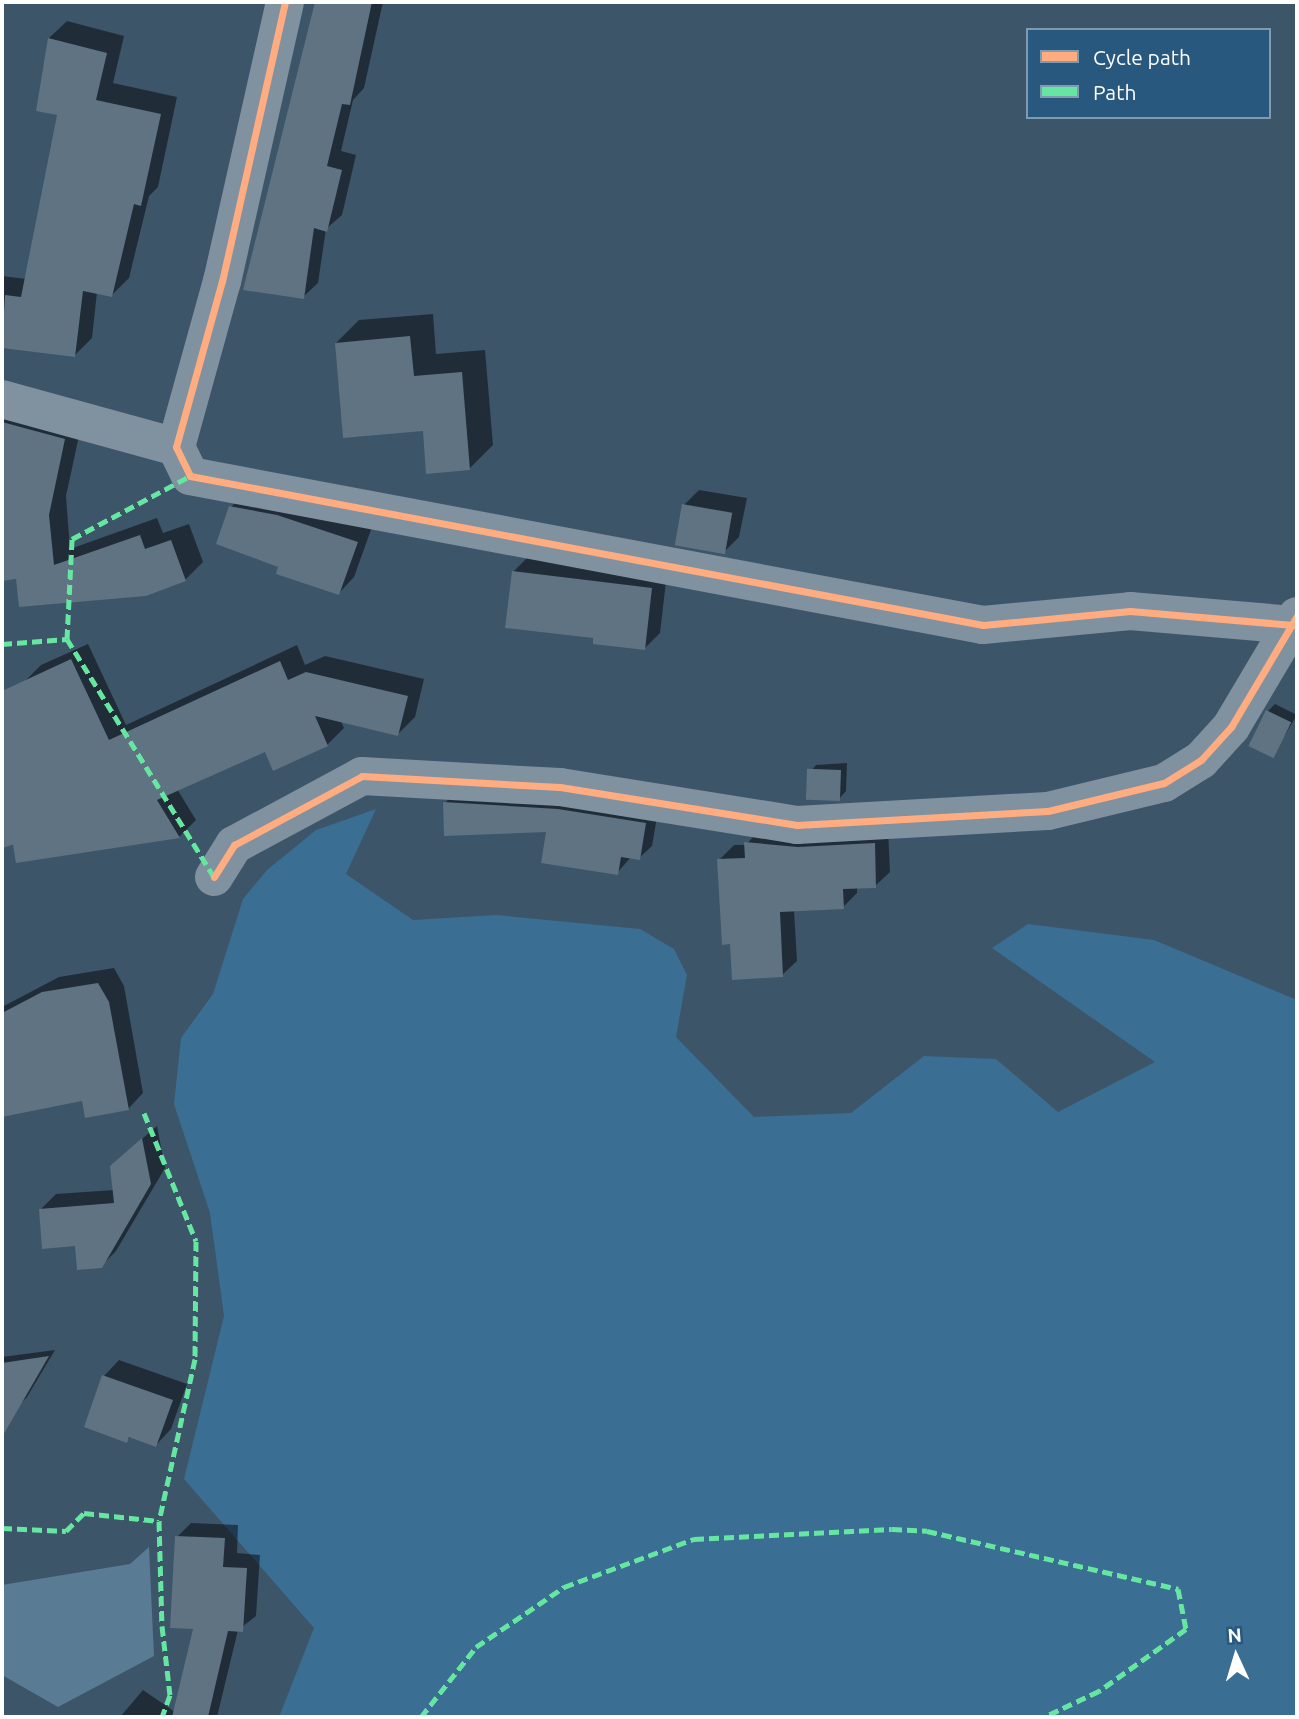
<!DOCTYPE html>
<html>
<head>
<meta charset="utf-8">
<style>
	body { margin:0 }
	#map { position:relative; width:1299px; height:1719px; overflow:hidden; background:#3c5569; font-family:Ubuntu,sans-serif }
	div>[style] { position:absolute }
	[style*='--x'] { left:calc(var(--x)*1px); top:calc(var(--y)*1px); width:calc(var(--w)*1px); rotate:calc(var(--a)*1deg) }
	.green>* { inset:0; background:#3b6e93 }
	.water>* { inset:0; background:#597b94 }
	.shadow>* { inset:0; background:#0007 }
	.building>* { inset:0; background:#5f7382; transform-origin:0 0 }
	.minor>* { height:38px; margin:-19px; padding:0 19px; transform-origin:19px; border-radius:19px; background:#8091a0 }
	.quiet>* { height:5px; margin-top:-2.5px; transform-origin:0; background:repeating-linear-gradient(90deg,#66e7a1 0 10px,transparent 0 15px) }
	.cycleway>* { height:7px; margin:-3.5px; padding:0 3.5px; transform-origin:3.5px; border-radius:3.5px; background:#ffac80 }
	span { translate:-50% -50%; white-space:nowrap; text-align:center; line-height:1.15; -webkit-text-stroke:5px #28587d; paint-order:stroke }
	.frame { position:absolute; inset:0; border:4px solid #fff; pointer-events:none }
	.legend { position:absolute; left:1026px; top:28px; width:245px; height:91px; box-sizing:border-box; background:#28587d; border:2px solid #7e9bb1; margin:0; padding:9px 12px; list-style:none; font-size:21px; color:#fff }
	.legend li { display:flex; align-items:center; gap:14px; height:35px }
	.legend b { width:35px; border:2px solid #7e9bb1 }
	.north { position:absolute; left:1201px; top:1621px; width:70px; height:70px; -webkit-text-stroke:5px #28587d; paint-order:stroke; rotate:356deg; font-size:19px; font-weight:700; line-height:28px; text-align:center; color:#fff }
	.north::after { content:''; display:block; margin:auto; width:24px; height:32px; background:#fff; clip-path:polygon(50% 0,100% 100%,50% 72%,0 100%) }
</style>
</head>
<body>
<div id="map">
	<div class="green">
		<div style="clip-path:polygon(376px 809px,346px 874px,413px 920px,496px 915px,640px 929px,674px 949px,687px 975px,676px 1037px,754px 1117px,851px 1113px,924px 1056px,996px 1059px,1058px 1112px,1155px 1062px,992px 948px,1028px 924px,1154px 940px,1297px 1000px,1297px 1717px,279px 1717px,314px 1628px,184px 1479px,224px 1316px,210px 1213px,174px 1104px,181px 1038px,213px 994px,243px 899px,267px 870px,316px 830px)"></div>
	</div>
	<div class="water">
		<div style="clip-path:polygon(149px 1547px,154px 1656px,58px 1707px,2px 1675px,2px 1585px,130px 1564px)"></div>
	</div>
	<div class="shadow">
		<div style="clip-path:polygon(317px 2px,383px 2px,364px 88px,353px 100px,341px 151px,356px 155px,342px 215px,326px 229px,318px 283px,303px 297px)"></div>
		<div style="clip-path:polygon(67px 21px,124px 36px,113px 83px,177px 97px,158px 187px,149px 196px,129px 278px,112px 295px,97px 292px,92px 338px,75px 355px,2px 347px,2px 352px,2px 276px,27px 279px,59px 114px,49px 38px)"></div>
		<div style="clip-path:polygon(433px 314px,436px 354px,485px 350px,493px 445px,470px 468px,336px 343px,359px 320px)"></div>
		<div style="clip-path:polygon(2px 401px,82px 422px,66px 496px,70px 549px,157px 518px,163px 533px,189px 524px,203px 562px,185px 580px,2px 579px)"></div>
		<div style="clip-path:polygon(699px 490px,747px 498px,739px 537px,724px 552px,684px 505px)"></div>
		<div style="clip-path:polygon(247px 491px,372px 527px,354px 577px,339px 593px,280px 566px,231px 507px)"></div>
		<div style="clip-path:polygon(529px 556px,667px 573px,660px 633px,644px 649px,595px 637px,513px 572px)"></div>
		<div style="clip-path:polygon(88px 644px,126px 725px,297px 645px,305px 665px,325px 656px,424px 679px,415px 717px,398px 734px,341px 721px,344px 728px,327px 745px,274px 768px,265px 750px,177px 789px,196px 820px,179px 837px,2px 846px,2px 745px,24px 740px,24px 682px,41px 665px)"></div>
		<div style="clip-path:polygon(1275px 704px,1297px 715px,1272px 756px,1268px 711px)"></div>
		<div style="clip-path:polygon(847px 763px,846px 791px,839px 799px,809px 773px,816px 765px)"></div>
		<div style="clip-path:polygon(457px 790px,658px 811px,652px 846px,639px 858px,631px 857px,617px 873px,548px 831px,445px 803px)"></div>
		<div style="clip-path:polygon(760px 829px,888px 829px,890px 872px,875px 886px,857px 887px,857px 893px,843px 907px,794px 910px,797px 961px,782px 975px,732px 942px,719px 860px,734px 845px,746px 845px)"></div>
		<div style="clip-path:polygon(114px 968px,124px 986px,143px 1093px,128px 1109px,83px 1098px,2px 1115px,2px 1007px,59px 977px)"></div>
		<div style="clip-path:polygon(157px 1126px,165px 1168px,116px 1251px,101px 1266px,41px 1209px,56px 1194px,114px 1190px,128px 1151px)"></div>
		<div style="clip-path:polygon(55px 1350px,27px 1397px,19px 1405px,2px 1409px,2px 1357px)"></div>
		<div style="clip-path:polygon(119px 1360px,187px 1384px,171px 1429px,156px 1445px,131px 1436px,126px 1441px,104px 1376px)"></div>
		<div style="clip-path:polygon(191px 1523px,238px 1525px,237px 1553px,260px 1555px,256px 1616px,238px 1630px,217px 1717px,120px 1717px,143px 1690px,175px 1712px,195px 1628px,177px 1537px)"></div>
	</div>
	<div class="building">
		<div style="clip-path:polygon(315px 2px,372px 2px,350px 105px,342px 104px,327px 166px,342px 170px,327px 232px,314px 228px,304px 299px,243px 290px)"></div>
		<div style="clip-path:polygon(48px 38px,107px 53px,96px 100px,161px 114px,141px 206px,134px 204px,112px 297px,83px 291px,75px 357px,2px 348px,5px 295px,21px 297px,57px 115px,36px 111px)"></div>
		<div style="clip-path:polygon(410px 336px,414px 376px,462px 372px,470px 470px,426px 474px,423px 431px,343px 438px,335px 343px)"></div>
		<div style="clip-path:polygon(2px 422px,65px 439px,49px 515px,54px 565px,140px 535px,145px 549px,171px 540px,186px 581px,146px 596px,19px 607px,16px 579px,2px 581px)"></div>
		<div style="left:682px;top:504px;width:51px;height:42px;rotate:10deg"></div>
		<div style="clip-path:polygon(229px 506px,277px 515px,358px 542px,339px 595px,276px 574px,278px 567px,216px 544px)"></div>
		<div style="clip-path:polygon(512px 571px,652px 588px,645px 650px,593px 644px,593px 638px,505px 628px)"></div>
		<div style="clip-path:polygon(71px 659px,109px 740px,280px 661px,288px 680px,306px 672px,408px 696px,398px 736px,315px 716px,328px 746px,273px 771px,265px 752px,157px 800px,180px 838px,16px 863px,13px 845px,2px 848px,2px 691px)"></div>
		<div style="left:1266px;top:710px;width:28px;height:40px;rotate:26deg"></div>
		<div style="left:841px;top:770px;width:31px;height:34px;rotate:92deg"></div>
		<div style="clip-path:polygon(443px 802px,558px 809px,646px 823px,640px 860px,621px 857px,618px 875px,541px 863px,546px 832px,444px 836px)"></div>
		<div style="clip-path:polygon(744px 842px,798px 847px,875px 843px,876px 888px,843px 889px,844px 909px,780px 912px,783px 977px,732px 980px,730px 944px,722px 945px,717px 859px,745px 858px)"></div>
		<div style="clip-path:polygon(98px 983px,109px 1002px,129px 1110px,85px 1118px,82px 1101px,2px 1117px,2px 1013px,42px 992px)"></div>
		<div style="clip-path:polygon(142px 1138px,151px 1184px,102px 1268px,77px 1270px,75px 1246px,42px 1249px,39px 1209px,114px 1203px,110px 1166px)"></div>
		<div style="clip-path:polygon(49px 1356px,2px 1437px,2px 1363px)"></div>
		<div style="clip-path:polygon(102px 1375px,173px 1400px,156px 1447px,129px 1437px,127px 1443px,84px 1427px)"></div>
		<div style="clip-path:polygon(175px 1536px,225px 1538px,223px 1567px,247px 1568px,243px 1632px,228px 1631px,208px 1717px,172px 1717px,193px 1629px,170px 1628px)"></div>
	</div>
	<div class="minor">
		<div style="--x:285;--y:2;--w:286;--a:102.7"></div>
		<div style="--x:222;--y:281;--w:172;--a:105.5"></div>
		<div style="--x:176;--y:447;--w:32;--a:64"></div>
		<div style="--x:190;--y:476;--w:807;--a:10.64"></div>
		<div style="--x:983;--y:625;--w:148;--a:-5.4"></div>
		<div style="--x:1130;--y:611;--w:164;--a:4.9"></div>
		<div style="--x:2;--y:399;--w:180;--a:15.4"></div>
		<div style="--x:214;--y:877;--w:38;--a:-58"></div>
		<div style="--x:234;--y:845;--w:145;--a:-28.3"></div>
		<div style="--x:362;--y:776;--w:198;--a:3.2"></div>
		<div style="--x:560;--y:787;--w:240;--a:9.1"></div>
		<div style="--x:797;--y:825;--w:251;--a:-3.2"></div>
		<div style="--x:1048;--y:811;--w:119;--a:-13.6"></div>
		<div style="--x:1164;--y:783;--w:44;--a:-31.9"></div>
		<div style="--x:1201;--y:760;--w:45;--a:-47.7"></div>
		<div style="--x:1231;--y:727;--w:129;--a:-59.3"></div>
	</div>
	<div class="quiet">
		<div style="--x:67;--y:639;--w:280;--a:58.3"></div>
		<div style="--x:2;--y:644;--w:65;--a:-4.4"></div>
		<div style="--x:67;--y:639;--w:100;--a:-87.1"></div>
		<div style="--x:72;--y:539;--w:134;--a:-28.1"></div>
		<div style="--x:144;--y:1113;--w:138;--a:67.9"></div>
		<div style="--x:196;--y:1241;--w:118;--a:90.5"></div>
		<div style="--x:195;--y:1359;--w:166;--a:102.5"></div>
		<div style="--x:159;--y:1521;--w:105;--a:88.4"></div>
		<div style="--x:162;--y:1626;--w:69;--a:83.4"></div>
		<div style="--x:170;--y:1695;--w:23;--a:110"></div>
		<div style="--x:2;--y:1528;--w:64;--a:2.7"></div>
		<div style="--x:66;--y:1531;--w:25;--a:-45"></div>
		<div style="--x:84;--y:1513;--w:75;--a:6.1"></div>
		<div style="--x:421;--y:1717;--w:89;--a:-51.8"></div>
		<div style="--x:476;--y:1647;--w:107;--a:-34.3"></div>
		<div style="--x:564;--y:1587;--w:139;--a:-20.3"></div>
		<div style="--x:694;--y:1539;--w:198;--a:-2.9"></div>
		<div style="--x:892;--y:1529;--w:35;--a:3"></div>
		<div style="--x:927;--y:1531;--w:258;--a:13"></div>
		<div style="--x:1178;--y:1589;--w:41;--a:78.7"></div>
		<div style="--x:1186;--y:1629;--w:107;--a:144.5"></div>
		<div style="--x:1099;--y:1691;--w:61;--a:154.7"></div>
	</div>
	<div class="cycleway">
		<div style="--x:285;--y:2;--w:286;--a:102.7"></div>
		<div style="--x:222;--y:281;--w:172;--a:105.5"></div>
		<div style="--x:176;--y:447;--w:32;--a:64"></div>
		<div style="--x:190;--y:476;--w:807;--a:10.64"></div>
		<div style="--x:983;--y:625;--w:148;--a:-5.4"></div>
		<div style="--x:1130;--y:611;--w:164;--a:4.9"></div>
		<div style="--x:214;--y:877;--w:38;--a:-58"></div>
		<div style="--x:234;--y:845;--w:145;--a:-28.3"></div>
		<div style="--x:362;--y:776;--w:198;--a:3.2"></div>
		<div style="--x:560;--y:787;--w:240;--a:9.1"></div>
		<div style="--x:797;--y:825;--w:251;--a:-3.2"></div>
		<div style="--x:1048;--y:811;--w:119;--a:-13.6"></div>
		<div style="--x:1164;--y:783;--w:44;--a:-31.9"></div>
		<div style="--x:1201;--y:760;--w:45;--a:-47.7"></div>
		<div style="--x:1231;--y:727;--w:129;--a:-59.3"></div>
	</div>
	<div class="frame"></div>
	<ul class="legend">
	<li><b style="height:9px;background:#ffac80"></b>Cycle path</li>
	<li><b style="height:9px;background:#66e7a1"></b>Path</li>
	</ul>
	<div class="north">N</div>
</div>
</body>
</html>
